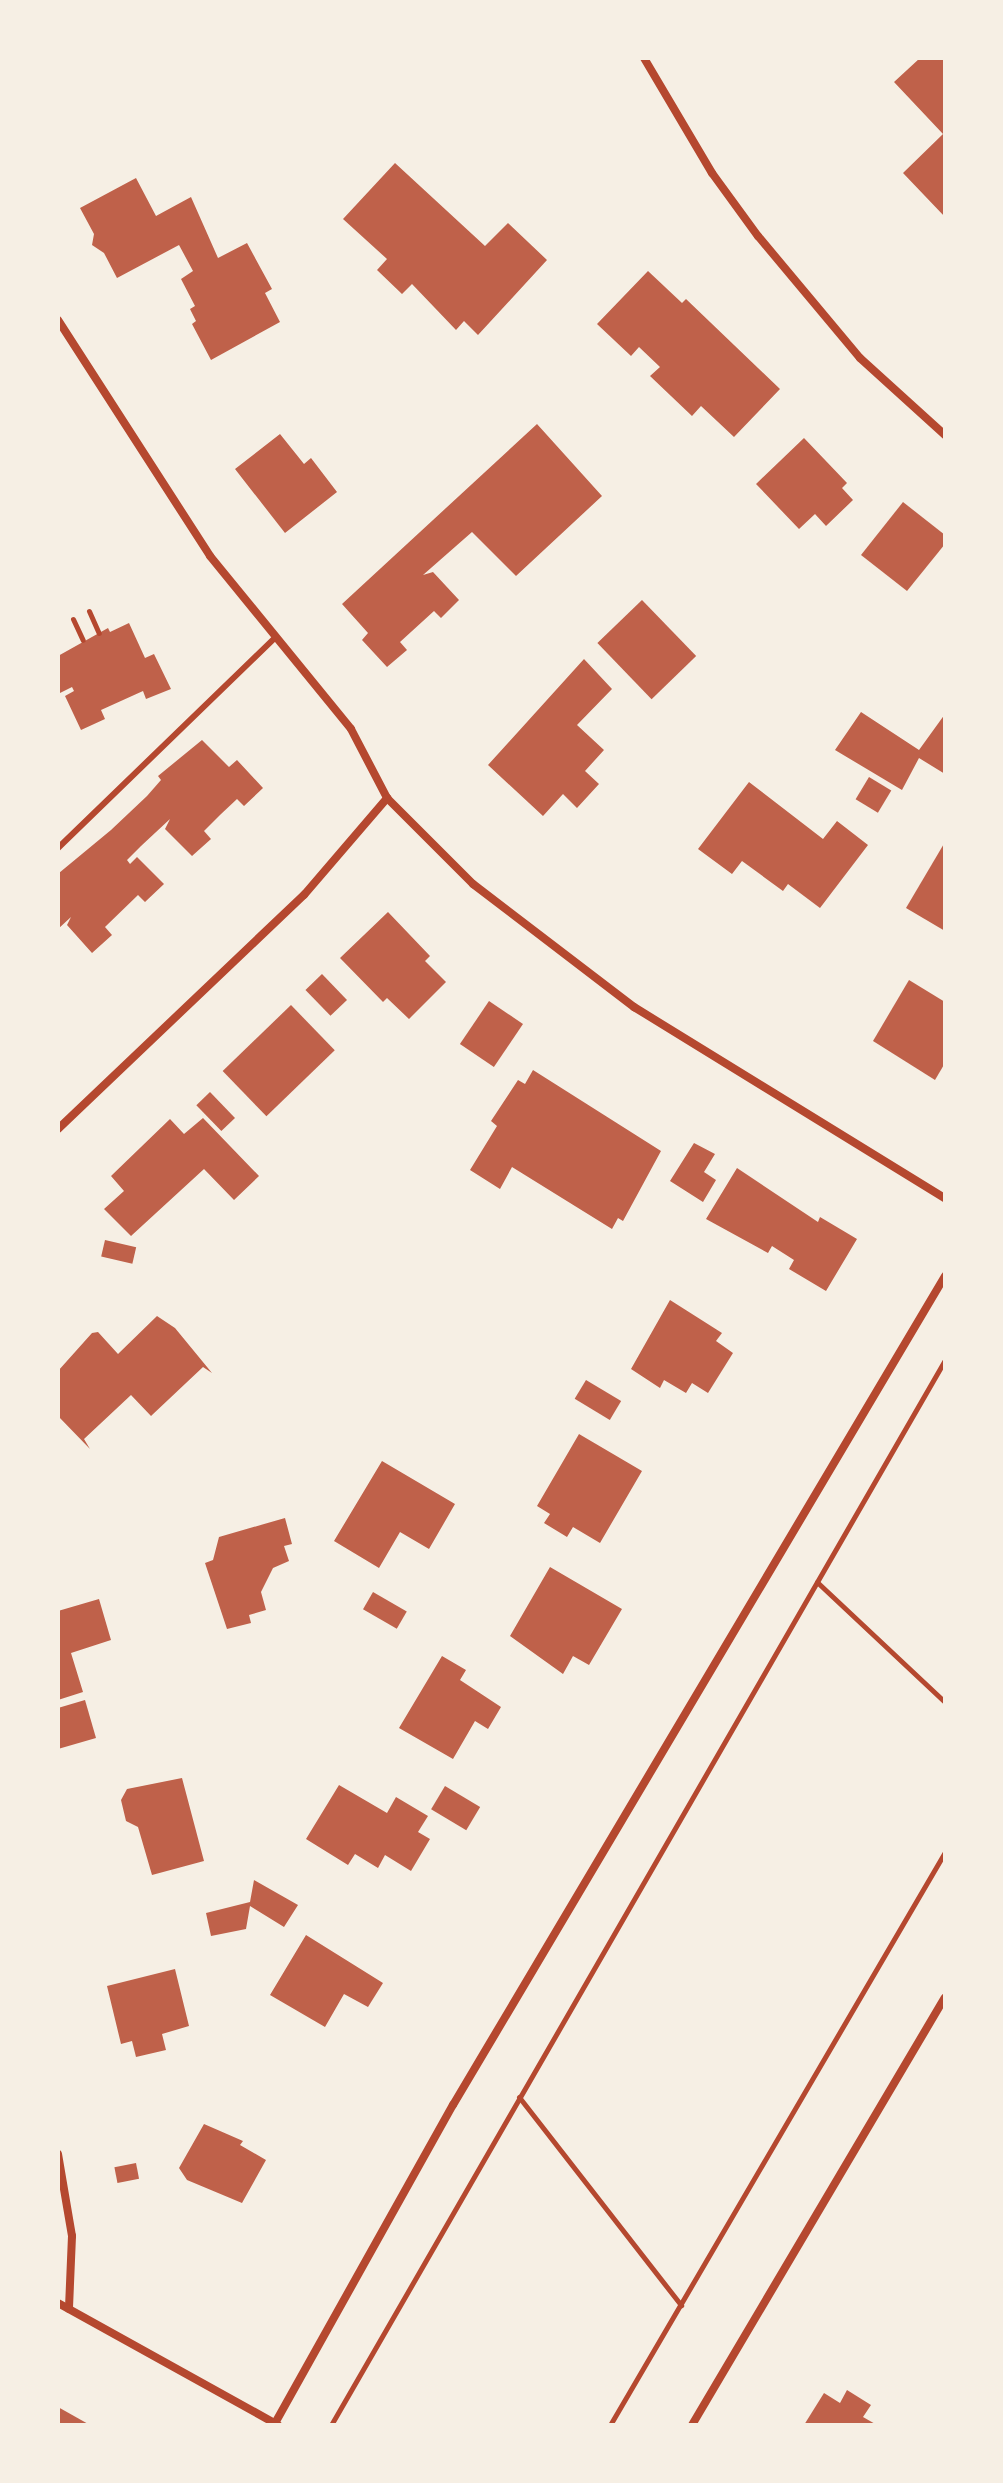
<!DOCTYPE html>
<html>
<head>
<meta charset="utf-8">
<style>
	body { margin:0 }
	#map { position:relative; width:1003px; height:2483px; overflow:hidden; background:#f6efe4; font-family:"Public Sans",sans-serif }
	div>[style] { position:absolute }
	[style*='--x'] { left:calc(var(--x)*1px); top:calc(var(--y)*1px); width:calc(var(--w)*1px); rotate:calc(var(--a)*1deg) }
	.building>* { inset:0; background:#bf614a; transform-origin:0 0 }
	.path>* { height:5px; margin:-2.5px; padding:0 2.5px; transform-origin:2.5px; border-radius:2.5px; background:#b5482f }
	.service>* { height:6px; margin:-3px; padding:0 3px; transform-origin:3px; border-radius:3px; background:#b5482f }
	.minor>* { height:8px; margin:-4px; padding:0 4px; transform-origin:4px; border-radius:4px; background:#b5482f }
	span { translate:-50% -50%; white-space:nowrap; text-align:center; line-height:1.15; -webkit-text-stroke:6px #f6efe4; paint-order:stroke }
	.frame { position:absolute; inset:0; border:60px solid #f6efe4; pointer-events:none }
</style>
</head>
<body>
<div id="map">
	<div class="building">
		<div style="clip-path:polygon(920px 58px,945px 58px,945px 217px,903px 173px,943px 134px,894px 82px)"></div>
		<div style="clip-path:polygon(395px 163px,485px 246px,508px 223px,547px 260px,478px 335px,464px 321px,456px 330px,412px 284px,402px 294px,377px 270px,387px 259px,343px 219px)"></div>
		<div style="clip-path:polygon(136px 178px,156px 216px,191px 197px,218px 258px,247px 243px,272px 289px,265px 293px,280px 322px,211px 360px,192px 324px,196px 321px,190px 309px,195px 306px,181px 279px,193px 271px,179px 245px,117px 278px,104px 253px,92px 245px,94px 234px,80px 208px)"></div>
		<div style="clip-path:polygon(648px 271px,682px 303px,686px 299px,780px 389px,734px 437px,701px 406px,692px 416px,650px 376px,660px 367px,639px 347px,631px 356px,597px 324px)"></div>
		<div style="clip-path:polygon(537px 424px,602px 496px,516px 576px,472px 532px,423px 575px,433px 572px,459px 600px,441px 618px,434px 611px,400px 642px,407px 650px,387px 667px,362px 640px,368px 633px,342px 604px)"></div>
		<div style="clip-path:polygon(280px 434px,304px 464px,311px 458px,337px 492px,285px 533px,235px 469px)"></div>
		<div style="clip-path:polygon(804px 438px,847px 483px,842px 488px,853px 500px,826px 526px,815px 514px,799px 529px,756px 484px)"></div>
		<div style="clip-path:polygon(903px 502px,945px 535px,945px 544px,907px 591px,861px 555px)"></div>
		<div style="left:642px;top:600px;width:78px;height:62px;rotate:46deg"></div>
		<div style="clip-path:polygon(129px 623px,145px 658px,154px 654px,171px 689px,146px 699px,143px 691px,101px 710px,105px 719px,81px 730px,65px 696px,74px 691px,72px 687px,58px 694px,58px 656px,108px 628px,110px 632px)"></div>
		<div style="clip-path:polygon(584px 659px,612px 689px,577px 725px,604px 750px,585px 771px,599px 784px,577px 808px,563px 794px,543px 816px,488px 765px)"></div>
		<div style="clip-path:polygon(861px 712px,919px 750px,945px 714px,945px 774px,919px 758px,902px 790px,835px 750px)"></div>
		<div style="clip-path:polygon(202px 740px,229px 767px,237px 760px,263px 788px,244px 806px,237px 799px,220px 815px,204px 831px,211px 839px,192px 856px,165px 829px,170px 819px,141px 846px,127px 860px,130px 864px,137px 857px,164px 884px,145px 902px,138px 895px,105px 927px,112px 935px,92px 953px,67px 925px,71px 917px,58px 929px,59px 873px,111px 830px,147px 796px,161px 780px,158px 776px)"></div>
		<div style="left:869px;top:777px;width:26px;height:26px;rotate:31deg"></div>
		<div style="clip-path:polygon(749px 782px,823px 839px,837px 821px,868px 845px,820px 908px,788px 884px,783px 891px,742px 861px,732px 874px,698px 849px)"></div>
		<div style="clip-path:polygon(945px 842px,945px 931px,906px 908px)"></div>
		<div style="clip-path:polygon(388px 912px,430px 956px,425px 961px,446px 982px,409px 1019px,387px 998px,383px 1002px,340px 958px)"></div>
		<div style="left:322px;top:974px;width:36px;height:23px;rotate:46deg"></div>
		<div style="clip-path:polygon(909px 980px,945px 1002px,945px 1063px,935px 1080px,873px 1041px)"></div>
		<div style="left:489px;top:1001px;width:41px;height:52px;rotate:34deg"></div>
		<div style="left:291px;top:1005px;width:63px;height:95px;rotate:46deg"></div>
		<div style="clip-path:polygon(533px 1070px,661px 1151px,623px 1221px,618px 1218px,612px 1229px,512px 1167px,500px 1189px,470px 1170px,497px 1126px,491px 1121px,518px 1080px,525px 1084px)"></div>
		<div style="left:210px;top:1092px;width:36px;height:19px;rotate:46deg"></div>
		<div style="clip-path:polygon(203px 1118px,259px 1176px,234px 1200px,204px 1169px,131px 1236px,104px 1209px,124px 1191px,111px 1176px,170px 1119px,184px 1134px)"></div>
		<div style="clip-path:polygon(694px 1143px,715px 1154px,704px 1172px,716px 1180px,703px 1202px,670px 1181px)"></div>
		<div style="clip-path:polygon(737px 1168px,818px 1222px,820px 1217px,857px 1239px,826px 1291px,789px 1269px,794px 1260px,772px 1246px,768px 1253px,706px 1219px)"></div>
		<div style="left:105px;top:1240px;width:32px;height:17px;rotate:13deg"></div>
		<div style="clip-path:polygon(670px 1300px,722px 1333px,716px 1341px,733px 1353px,708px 1393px,692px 1383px,686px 1393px,664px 1380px,660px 1388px,631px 1369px)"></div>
		<div style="clip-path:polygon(157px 1316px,175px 1328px,212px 1373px,203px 1367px,151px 1416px,131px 1395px,84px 1439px,90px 1449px,58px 1416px,58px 1371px,92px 1333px,98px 1332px,118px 1354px)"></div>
		<div style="left:586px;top:1380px;width:41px;height:22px;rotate:31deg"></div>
		<div style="clip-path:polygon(579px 1434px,642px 1471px,600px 1543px,573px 1527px,567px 1537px,544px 1523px,550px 1514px,537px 1506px)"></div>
		<div style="clip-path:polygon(382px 1461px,455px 1504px,429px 1549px,400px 1532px,379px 1568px,334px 1541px)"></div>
		<div style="clip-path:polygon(285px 1518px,292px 1544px,284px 1546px,289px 1561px,273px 1568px,261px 1592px,266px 1610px,249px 1615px,251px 1623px,227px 1629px,205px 1563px,213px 1560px,219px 1537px)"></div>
		<div style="clip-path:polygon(550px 1567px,622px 1609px,589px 1665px,573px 1656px,563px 1674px,510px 1636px)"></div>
		<div style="left:373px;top:1592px;width:39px;height:20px;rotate:30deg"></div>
		<div style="clip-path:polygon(99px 1599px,111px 1640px,71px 1653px,83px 1692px,58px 1700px,58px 1611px)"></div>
		<div style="clip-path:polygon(442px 1656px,466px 1670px,460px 1680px,501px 1707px,488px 1729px,475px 1721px,453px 1759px,399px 1728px)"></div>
		<div style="clip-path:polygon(85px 1700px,96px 1738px,58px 1749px,58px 1708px)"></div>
		<div style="clip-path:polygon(182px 1778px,204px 1861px,152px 1875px,138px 1827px,126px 1821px,121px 1800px,127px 1789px)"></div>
		<div style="clip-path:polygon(339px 1785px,387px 1813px,396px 1797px,428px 1816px,418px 1832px,430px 1839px,411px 1871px,385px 1855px,378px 1868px,355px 1854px,348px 1865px,306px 1839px)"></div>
		<div style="left:445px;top:1786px;width:41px;height:27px;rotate:31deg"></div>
		<div style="clip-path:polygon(254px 1880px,298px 1905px,284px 1927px,250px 1906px,246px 1929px,211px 1936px,206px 1913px,250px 1902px)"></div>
		<div style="clip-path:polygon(306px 1935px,383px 1983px,368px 2007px,344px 1994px,325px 2027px,270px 1995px)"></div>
		<div style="clip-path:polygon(175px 1969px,189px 2026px,162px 2034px,166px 2050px,136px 2057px,132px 2041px,121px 2044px,107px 1986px)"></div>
		<div style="clip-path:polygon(204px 2124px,243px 2141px,240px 2145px,266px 2160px,242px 2203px,187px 2180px,179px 2168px)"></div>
		<div style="left:136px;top:2163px;width:16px;height:22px;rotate:79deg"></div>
		<div style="clip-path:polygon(847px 2390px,871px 2405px,863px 2417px,877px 2425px,804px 2425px,824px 2393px,840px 2403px)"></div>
		<div style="clip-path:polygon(58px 2407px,90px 2425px,58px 2425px)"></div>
	</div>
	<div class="path">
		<div style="--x:89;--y:611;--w:24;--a:66"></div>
		<div style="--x:73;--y:619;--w:23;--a:65"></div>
		<div style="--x:817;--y:1582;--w:175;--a:43.2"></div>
		<div style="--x:519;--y:2097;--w:264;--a:52.1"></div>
		<div style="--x:331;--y:2425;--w:1229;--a:-60.04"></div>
		<div style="--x:610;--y:2425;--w:664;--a:-59.69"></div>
	</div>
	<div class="service">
		<div style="--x:58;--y:848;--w:302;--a:-44.1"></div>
	</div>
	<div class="minor">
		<div style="--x:644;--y:58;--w:134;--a:59.4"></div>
		<div style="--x:712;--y:173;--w:78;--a:53.9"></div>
		<div style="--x:758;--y:236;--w:159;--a:50.1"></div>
		<div style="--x:860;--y:358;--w:115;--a:42.2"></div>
		<div style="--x:58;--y:320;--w:281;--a:57.2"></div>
		<div style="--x:210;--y:556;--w:223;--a:50.8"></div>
		<div style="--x:351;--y:729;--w:78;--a:62.4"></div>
		<div style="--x:387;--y:798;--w:122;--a:45"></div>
		<div style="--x:473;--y:884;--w:203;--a:37.4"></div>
		<div style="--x:634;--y:1007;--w:365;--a:31.6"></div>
		<div style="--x:58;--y:1129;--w:340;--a:-43.6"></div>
		<div style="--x:304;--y:895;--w:128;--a:-49.4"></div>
		<div style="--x:58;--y:2154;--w:83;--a:80.3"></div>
		<div style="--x:72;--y:2236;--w:73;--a:92.4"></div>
		<div style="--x:58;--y:2303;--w:252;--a:29"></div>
		<div style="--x:274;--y:2425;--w:367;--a:-60.8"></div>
		<div style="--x:453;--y:2105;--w:964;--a:-59.31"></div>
		<div style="--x:692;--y:2425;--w:496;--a:-59.4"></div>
	</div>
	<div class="frame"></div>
</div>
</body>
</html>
